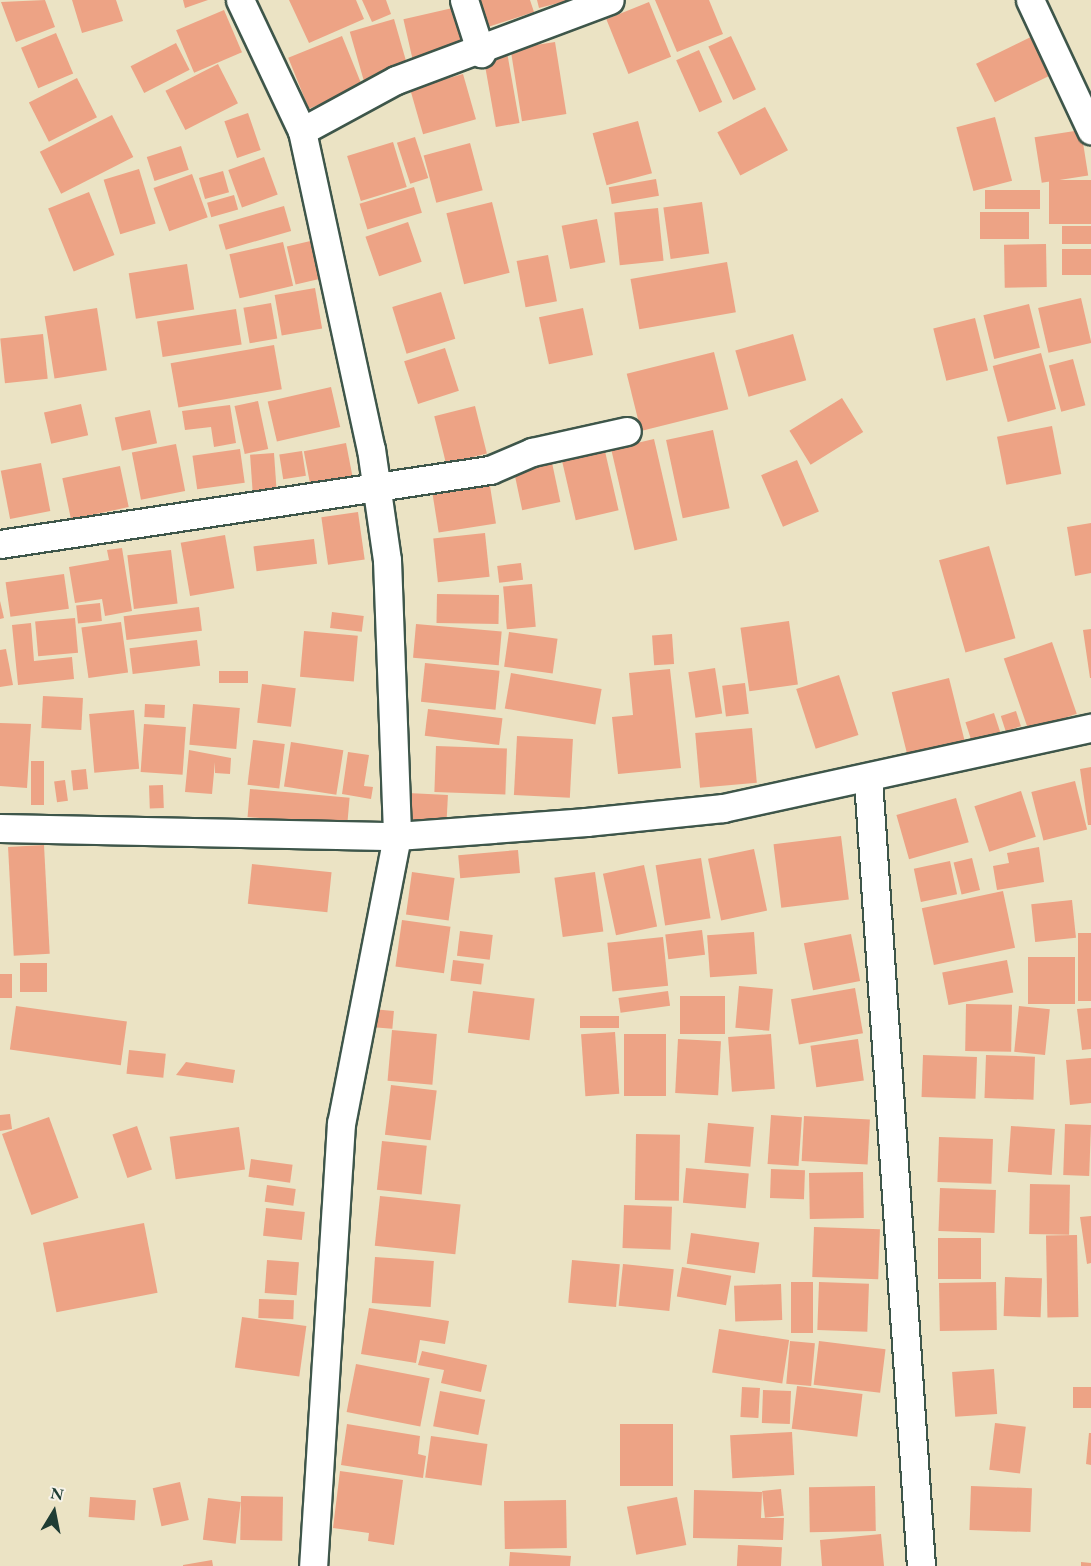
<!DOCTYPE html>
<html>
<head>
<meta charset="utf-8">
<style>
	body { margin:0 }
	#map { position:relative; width:1091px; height:1566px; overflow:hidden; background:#ebe3c4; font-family:"EB Garamond",serif }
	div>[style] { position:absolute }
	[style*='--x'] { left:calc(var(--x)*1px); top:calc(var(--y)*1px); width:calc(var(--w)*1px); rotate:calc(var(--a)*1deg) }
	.building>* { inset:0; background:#eda385; transform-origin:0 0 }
	.roads { filter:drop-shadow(2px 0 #3e564a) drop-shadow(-2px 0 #3e564a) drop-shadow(0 2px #3e564a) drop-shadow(0 -2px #3e564a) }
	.minor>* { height:27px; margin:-13.5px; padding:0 13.5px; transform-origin:13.5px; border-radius:13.5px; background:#fff }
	span { translate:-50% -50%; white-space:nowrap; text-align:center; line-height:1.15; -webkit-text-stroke:6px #f7f3e8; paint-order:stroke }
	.north { position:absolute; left:24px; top:1482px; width:60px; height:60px; -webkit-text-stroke:4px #f7f3e8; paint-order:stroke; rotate:10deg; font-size:16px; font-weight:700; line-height:24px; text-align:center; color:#1f3d34 }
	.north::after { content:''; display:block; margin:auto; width:21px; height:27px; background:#1f3d34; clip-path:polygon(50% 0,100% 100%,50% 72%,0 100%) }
</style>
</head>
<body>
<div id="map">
	<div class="building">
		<div style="clip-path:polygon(45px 0,55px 27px,16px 42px,1px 2px)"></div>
		<div style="clip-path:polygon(72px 0,116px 0,123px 21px,82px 33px)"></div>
		<div style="clip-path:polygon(183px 0,208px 0,185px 8px)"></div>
		<div style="clip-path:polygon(289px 0,356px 0,364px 19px,309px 43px)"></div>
		<div style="clip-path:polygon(362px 0,386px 0,391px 14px,372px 22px)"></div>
		<div style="clip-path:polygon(478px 0,530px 0,534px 12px,488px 27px)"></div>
		<div style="clip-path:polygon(537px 0,567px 0,567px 1px,539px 8px)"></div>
		<div style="clip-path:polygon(655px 0,709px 0,723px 34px,677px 52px)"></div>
		<div style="left:649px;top:2px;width:59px;height:46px;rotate:68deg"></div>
		<div style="left:457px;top:7px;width:47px;height:55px;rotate:77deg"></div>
		<div style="left:224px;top:10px;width:46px;height:52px;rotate:67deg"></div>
		<div style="left:394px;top:19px;width:52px;height:46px;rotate:74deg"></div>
		<div style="left:56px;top:33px;width:44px;height:38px;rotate:67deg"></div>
		<div style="left:1039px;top:33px;width:43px;height:70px;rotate:64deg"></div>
		<div style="left:342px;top:36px;width:55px;height:58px;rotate:68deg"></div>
		<div style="left:731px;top:36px;width:59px;height:25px;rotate:65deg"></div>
		<div style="left:555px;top:42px;width:73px;height:45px;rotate:81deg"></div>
		<div style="left:176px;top:43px;width:30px;height:51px;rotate:63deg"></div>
		<div style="left:699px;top:50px;width:57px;height:25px;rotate:66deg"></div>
		<div style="left:507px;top:52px;width:72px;height:24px;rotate:80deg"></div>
		<div style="left:218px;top:64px;width:44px;height:59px;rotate:63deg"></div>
		<div style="left:463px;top:74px;width:47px;height:55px;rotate:74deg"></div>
		<div style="left:77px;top:78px;width:44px;height:54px;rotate:63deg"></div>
		<div style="left:765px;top:107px;width:49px;height:54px;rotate:62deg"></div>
		<div style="left:248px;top:113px;width:39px;height:25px;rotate:71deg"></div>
		<div style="left:112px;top:115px;width:47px;height:81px;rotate:63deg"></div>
		<div style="left:995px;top:117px;width:66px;height:40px;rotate:75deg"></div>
		<div style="left:638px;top:121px;width:54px;height:47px;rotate:75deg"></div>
		<div style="left:1081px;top:130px;width:46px;height:47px;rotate:81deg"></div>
		<div style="left:415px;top:137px;width:43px;height:19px;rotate:72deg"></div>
		<div style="left:393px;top:142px;width:47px;height:48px;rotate:73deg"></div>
		<div style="left:470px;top:143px;width:49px;height:48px;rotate:75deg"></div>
		<div style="left:181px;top:146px;width:25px;height:36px;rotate:72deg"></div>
		<div style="left:264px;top:157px;width:40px;height:38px;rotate:70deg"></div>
		<div style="left:139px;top:169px;width:57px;height:37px;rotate:73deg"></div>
		<div style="left:223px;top:171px;width:22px;height:25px;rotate:74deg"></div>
		<div style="left:192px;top:174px;width:46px;height:41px;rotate:70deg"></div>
		<div style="left:656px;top:179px;width:17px;height:48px;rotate:80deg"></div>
		<div style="left:1091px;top:180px;width:44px;height:42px;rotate:90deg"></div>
		<div style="left:414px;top:187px;width:27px;height:57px;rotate:73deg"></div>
		<div style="left:985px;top:190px;width:55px;height:19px"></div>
		<div style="left:89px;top:192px;width:68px;height:44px;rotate:68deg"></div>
		<div style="left:234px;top:195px;width:15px;height:28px;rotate:74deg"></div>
		<div style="left:492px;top:202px;width:73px;height:47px;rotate:76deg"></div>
		<div style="left:702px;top:202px;width:52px;height:39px;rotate:82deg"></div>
		<div style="left:284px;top:206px;width:26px;height:68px;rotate:74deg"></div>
		<div style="left:658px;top:208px;width:53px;height:44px;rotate:84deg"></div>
		<div style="left:1029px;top:212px;width:27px;height:49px;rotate:90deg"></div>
		<div style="left:597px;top:219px;width:44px;height:36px;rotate:79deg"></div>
		<div style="left:408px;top:222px;width:42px;height:45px;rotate:71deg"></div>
		<div style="left:1091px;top:226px;width:18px;height:29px;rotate:90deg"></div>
		<div style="left:319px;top:239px;width:39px;height:33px;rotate:77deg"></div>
		<div style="left:283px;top:242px;width:45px;height:55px;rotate:77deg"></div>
		<div style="left:1046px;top:244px;width:43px;height:42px;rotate:89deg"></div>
		<div style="left:1091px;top:249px;width:26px;height:29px;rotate:90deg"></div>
		<div style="left:548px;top:255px;width:47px;height:32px;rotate:79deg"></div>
		<div style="left:727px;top:262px;width:51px;height:98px;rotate:80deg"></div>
		<div style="left:187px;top:264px;width:46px;height:59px;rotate:81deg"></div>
		<div style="left:315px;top:288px;width:41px;height:41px;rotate:80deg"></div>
		<div style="left:441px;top:292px;width:49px;height:51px;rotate:73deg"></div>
		<div style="left:1081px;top:298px;width:46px;height:44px;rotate:77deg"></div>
		<div style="left:271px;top:303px;width:36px;height:28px;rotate:80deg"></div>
		<div style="left:1029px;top:304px;width:45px;height:47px;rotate:76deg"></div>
		<div style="left:97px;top:308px;width:63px;height:53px;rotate:81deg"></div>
		<div style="left:583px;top:308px;width:48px;height:45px;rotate:78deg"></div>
		<div style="left:236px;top:309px;width:36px;height:80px;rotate:81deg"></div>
		<div style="left:975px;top:318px;width:54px;height:43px;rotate:76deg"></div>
		<div style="left:43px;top:334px;width:45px;height:43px;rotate:84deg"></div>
		<div style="left:793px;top:334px;width:48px;height:60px;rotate:74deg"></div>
		<div style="left:274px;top:345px;width:45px;height:105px;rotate:80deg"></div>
		<div style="left:445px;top:348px;width:45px;height:43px;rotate:72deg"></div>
		<div style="left:714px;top:352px;width:59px;height:90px;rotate:76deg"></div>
		<div style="left:1041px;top:353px;width:58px;height:50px;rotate:75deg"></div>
		<div style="left:1073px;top:359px;width:48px;height:25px;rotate:75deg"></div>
		<div style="left:331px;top:387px;width:41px;height:65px;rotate:77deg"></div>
		<div style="left:842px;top:398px;width:40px;height:62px;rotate:58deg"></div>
		<div style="left:258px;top:401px;width:49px;height:24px;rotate:78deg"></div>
		<div style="left:81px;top:404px;width:32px;height:38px;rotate:77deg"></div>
		<div style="clip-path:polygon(230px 405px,236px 443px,214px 447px,211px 427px,185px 430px,182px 411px)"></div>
		<div style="left:475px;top:406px;width:49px;height:42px;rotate:76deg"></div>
		<div style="left:150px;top:410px;width:34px;height:36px;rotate:78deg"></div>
		<div style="left:1052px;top:426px;width:49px;height:56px;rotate:79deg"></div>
		<div style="left:713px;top:430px;width:80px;height:48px;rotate:78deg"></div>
		<div style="left:654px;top:439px;width:104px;height:44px;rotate:77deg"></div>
		<div style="left:346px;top:443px;width:41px;height:43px;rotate:79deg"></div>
		<div style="left:176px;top:444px;width:48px;height:45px;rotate:79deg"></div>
		<div style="left:604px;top:447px;width:65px;height:44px;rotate:77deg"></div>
		<div style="left:240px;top:449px;width:34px;height:48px;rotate:82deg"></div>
		<div style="left:302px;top:451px;width:25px;height:23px;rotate:81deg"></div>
		<div style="left:274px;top:453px;width:43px;height:24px;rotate:86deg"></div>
		<div style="left:551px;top:458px;width:45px;height:39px;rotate:78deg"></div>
		<div style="left:797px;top:460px;width:56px;height:39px;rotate:67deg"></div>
		<div style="left:41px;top:463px;width:49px;height:41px;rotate:79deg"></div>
		<div style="left:120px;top:466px;width:42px;height:59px;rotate:78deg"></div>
		<div style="left:490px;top:486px;width:38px;height:58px;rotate:81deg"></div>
		<div style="left:358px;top:512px;width:48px;height:37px;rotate:82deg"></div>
		<div style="clip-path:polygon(1091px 523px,1091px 573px,1075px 576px,1067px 527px)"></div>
		<div style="left:485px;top:533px;width:44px;height:52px;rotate:84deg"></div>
		<div style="left:225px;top:535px;width:54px;height:45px;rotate:80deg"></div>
		<div style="left:314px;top:539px;width:25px;height:61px;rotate:83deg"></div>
		<div style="left:989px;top:546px;width:96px;height:52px;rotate:74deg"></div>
		<div style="clip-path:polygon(122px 548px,132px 611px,105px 616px,102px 599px,75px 603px,69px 567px,109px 560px,107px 550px)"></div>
		<div style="left:171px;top:550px;width:54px;height:44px;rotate:83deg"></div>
		<div style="left:521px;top:563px;width:17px;height:24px;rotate:83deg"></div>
		<div style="left:64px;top:574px;width:35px;height:59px;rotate:82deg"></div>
		<div style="left:532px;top:584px;width:43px;height:29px;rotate:85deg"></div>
		<div style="left:437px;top:594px;width:62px;height:29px;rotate:1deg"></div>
		<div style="clip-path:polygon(0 601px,4px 618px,0 619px)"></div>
		<div style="left:100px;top:603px;width:18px;height:24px;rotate:84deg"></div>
		<div style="left:199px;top:607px;width:24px;height:76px;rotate:83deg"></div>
		<div style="left:332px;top:612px;width:32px;height:16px;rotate:7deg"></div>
		<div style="left:75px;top:618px;width:35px;height:40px;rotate:85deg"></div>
		<div style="left:789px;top:621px;width:64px;height:49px;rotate:82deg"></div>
		<div style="left:121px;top:622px;width:51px;height:40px;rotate:82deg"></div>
		<div style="clip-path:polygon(31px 623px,34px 661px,72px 657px,74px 679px,18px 685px,12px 625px)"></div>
		<div style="left:416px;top:624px;width:86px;height:34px;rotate:5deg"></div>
		<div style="clip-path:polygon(1091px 629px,1091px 678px,1090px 678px,1083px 630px)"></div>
		<div style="left:304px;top:631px;width:54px;height:46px;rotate:5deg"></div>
		<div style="left:509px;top:632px;width:49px;height:35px;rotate:8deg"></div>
		<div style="left:672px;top:634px;width:30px;height:20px;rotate:86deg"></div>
		<div style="left:197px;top:640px;width:26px;height:68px;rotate:83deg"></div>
		<div style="left:1052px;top:642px;width:76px;height:51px;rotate:71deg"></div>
		<div style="clip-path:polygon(6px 649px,13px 685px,0 687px,0 650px)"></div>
		<div style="left:425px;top:663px;width:75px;height:39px;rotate:6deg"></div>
		<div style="left:715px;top:668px;width:46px;height:27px;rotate:81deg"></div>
		<div style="clip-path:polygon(670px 669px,681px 768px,618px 774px,612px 717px,633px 715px,629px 673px)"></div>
		<div style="left:248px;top:671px;width:12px;height:29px;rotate:90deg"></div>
		<div style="left:511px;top:673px;width:92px;height:36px;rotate:10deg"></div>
		<div style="left:839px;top:675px;width:63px;height:45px;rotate:72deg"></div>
		<div style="left:949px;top:678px;width:71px;height:59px;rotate:76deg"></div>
		<div style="left:745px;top:683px;width:31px;height:23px;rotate:83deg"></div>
		<div style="left:262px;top:684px;width:34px;height:39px;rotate:7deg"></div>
		<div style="left:43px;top:696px;width:40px;height:32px;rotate:3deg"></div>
		<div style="left:145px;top:704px;width:20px;height:13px;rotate:3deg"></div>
		<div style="left:193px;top:704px;width:47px;height:41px;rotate:5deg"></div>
		<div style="left:428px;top:709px;width:75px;height:27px;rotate:7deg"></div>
		<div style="left:134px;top:710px;width:59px;height:45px;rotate:85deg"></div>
		<div style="left:1016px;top:711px;width:16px;height:16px;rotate:72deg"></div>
		<div style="left:994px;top:713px;width:23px;height:30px;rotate:72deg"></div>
		<div style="clip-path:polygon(0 723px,31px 724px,27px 788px,0 786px)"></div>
		<div style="left:144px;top:724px;width:42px;height:48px;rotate:4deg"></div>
		<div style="left:752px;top:728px;width:55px;height:57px;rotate:85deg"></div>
		<div style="left:517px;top:736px;width:56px;height:59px;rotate:3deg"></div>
		<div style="left:253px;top:740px;width:32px;height:45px;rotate:7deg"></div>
		<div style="left:291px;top:742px;width:53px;height:45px;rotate:9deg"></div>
		<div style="left:436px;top:746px;width:71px;height:46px;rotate:2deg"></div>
		<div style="clip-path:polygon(189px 750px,231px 758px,230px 774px,215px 773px,215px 762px,212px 794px,185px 792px)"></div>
		<div style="clip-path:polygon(348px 752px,369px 755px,364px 786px,373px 787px,371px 799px,342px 794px)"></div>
		<div style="left:31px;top:761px;width:13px;height:44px"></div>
		<div style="clip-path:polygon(1091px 767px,1091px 825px,1088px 825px,1080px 769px)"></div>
		<div style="left:86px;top:769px;width:20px;height:15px;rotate:84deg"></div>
		<div style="left:65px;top:780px;width:21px;height:11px;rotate:82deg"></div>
		<div style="left:1075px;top:781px;width:50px;height:45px;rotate:76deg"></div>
		<div style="left:163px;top:785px;width:23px;height:14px;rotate:88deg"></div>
		<div style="left:250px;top:789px;width:100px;height:28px;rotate:5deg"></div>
		<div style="left:1021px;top:791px;width:48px;height:49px;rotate:72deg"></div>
		<div style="left:408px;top:793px;width:40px;height:28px;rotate:3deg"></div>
		<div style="left:956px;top:798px;width:46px;height:62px;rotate:74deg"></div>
		<div style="left:841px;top:836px;width:64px;height:68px;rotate:83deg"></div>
		<div style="left:44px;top:845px;width:109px;height:36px;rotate:87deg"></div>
		<div style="clip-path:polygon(1039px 847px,1044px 882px,997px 890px,993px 866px,1009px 863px,1007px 853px)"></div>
		<div style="left:754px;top:849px;width:63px;height:47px;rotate:78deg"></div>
		<div style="left:518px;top:850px;width:23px;height:60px;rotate:85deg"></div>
		<div style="left:701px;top:858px;width:61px;height:46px;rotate:81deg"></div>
		<div style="left:972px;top:858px;width:33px;height:19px;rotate:76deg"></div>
		<div style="left:950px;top:861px;width:34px;height:37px;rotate:78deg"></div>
		<div style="left:252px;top:864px;width:80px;height:40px;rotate:6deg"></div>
		<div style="left:644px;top:865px;width:63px;height:42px;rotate:78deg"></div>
		<div style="left:412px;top:872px;width:43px;height:43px;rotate:8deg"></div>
		<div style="left:595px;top:872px;width:60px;height:41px;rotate:82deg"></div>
		<div style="left:1003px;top:891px;width:58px;height:83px;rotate:78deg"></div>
		<div style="left:1072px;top:900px;width:38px;height:41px;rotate:84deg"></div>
		<div style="left:402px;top:920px;width:49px;height:47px;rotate:8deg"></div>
		<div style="left:702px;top:930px;width:25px;height:37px;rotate:83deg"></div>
		<div style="left:460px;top:931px;width:33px;height:25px;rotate:7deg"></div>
		<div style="left:754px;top:932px;width:42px;height:47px;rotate:86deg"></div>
		<div style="left:1078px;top:933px;width:13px;height:68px"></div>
		<div style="left:851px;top:934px;width:48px;height:48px;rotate:79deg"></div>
		<div style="left:663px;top:937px;width:49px;height:56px;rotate:84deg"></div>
		<div style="left:1028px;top:957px;width:47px;height:47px"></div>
		<div style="left:453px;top:960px;width:31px;height:21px;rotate:7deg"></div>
		<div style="left:1007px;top:960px;width:33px;height:66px;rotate:79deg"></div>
		<div style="left:20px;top:963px;width:27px;height:29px"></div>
		<div style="left:12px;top:974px;width:24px;height:12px;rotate:90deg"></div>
		<div style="left:739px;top:986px;width:34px;height:42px;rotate:5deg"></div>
		<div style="left:855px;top:988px;width:46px;height:65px;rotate:80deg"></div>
		<div style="left:473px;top:991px;width:62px;height:42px;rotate:7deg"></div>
		<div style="left:668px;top:991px;width:15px;height:50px;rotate:82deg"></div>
		<div style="left:680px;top:996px;width:45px;height:38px"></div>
		<div style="left:966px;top:1004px;width:46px;height:47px;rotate:1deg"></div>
		<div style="left:16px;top:1006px;width:112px;height:44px;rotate:8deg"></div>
		<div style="left:1019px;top:1006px;width:31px;height:46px;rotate:6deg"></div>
		<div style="clip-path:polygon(1091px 1008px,1091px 1049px,1082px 1050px,1077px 1009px)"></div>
		<div style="left:372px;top:1009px;width:22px;height:18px;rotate:5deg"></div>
		<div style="left:619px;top:1016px;width:12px;height:39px;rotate:90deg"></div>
		<div style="left:392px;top:1030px;width:45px;height:51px;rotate:5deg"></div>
		<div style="left:615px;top:1032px;width:62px;height:34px;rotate:86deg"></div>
		<div style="left:624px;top:1034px;width:42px;height:62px"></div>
		<div style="left:771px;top:1034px;width:55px;height:43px;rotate:86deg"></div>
		<div style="left:678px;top:1039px;width:43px;height:54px;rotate:3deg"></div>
		<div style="left:858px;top:1039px;width:42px;height:48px;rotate:82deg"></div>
		<div style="left:129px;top:1050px;width:37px;height:24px;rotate:6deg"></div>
		<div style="left:923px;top:1055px;width:54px;height:42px;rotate:2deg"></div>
		<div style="left:986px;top:1055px;width:49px;height:43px;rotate:2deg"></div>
		<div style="clip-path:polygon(1091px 1058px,1091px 1103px,1070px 1105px,1066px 1060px)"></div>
		<div style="clip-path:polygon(186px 1062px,235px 1070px,233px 1083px,176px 1075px)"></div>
		<div style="left:391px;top:1085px;width:46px;height:50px;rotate:7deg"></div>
		<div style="clip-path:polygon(10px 1114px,12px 1129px,0 1131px,0 1115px)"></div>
		<div style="left:771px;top:1115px;width:31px;height:49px;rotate:4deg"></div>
		<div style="left:804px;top:1116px;width:66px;height:45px;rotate:3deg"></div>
		<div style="left:49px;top:1117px;width:86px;height:50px;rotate:70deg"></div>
		<div style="left:708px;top:1123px;width:46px;height:40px;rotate:5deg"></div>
		<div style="left:1065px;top:1124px;width:26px;height:51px;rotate:2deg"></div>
		<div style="left:137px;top:1126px;width:46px;height:26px;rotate:71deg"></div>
		<div style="left:1011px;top:1126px;width:44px;height:46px;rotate:4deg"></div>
		<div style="left:239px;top:1127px;width:43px;height:70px;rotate:82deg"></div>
		<div style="left:636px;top:1134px;width:44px;height:66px;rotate:1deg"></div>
		<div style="left:939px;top:1137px;width:54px;height:45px;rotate:2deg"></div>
		<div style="left:382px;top:1141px;width:45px;height:49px;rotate:6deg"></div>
		<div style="left:251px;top:1159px;width:42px;height:18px;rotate:8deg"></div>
		<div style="left:686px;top:1168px;width:63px;height:35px;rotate:5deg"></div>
		<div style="left:771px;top:1169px;width:34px;height:29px;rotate:2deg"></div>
		<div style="left:863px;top:1172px;width:46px;height:54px;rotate:89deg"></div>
		<div style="left:1030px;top:1184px;width:40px;height:50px;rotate:1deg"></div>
		<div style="left:267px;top:1185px;width:29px;height:17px;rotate:8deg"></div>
		<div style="left:940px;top:1188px;width:56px;height:43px;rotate:2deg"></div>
		<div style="left:380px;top:1196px;width:81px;height:50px;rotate:6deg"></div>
		<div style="left:624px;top:1205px;width:48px;height:43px;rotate:2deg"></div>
		<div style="left:266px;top:1208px;width:39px;height:28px;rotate:6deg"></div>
		<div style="clip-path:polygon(1091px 1216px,1091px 1263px,1087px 1264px,1080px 1217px)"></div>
		<div style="left:144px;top:1223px;width:71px;height:103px;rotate:79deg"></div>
		<div style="left:814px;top:1227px;width:66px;height:50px;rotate:2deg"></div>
		<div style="left:691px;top:1233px;width:69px;height:31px;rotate:8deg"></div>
		<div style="left:1077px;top:1235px;width:82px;height:31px;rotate:89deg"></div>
		<div style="left:938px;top:1238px;width:43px;height:41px"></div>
		<div style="left:375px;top:1257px;width:59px;height:46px;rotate:4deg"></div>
		<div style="left:267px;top:1260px;width:32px;height:33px;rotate:4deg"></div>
		<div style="left:572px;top:1260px;width:48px;height:43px;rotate:5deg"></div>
		<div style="left:623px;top:1264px;width:51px;height:42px;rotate:6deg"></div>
		<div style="left:682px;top:1267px;width:50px;height:30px;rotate:10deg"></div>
		<div style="left:1005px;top:1277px;width:37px;height:39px;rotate:2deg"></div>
		<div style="left:791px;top:1282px;width:22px;height:51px"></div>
		<div style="left:819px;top:1282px;width:50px;height:48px;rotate:2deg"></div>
		<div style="left:996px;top:1282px;width:48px;height:57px;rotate:89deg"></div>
		<div style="left:781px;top:1284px;width:36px;height:47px;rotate:88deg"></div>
		<div style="left:259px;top:1299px;width:35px;height:19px;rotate:2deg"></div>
		<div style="clip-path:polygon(369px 1308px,449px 1321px,445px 1344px,420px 1340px,416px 1363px,361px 1354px)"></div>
		<div style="left:242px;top:1317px;width:65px;height:51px;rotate:8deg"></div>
		<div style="left:719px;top:1329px;width:71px;height:44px;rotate:9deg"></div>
		<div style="left:790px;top:1341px;width:25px;height:43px;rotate:5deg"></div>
		<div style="left:819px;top:1341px;width:67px;height:44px;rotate:7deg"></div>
		<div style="clip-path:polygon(422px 1351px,487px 1365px,481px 1392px,441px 1383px,444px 1370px,418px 1365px)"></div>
		<div style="left:356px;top:1364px;width:75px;height:49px;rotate:11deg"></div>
		<div style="left:994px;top:1369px;width:45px;height:42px;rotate:86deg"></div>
		<div style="left:797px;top:1386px;width:66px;height:43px;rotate:7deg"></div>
		<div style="left:742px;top:1387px;width:18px;height:30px;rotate:3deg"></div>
		<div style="left:1091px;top:1387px;width:21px;height:18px;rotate:90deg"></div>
		<div style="left:763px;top:1390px;width:28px;height:33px;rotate:2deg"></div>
		<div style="left:440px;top:1391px;width:46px;height:36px;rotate:11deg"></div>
		<div style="left:995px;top:1423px;width:31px;height:47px;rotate:7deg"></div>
		<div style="clip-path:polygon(347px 1424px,420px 1436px,418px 1454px,426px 1456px,423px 1478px,341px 1465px)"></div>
		<div style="left:620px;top:1424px;width:53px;height:62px"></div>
		<div style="left:792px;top:1432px;width:43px;height:62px;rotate:87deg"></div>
		<div style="clip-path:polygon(1089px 1433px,1091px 1433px,1091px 1465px,1086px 1464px)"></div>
		<div style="left:431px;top:1436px;width:57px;height:42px;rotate:8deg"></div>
		<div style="clip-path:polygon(340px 1471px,403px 1480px,394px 1545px,368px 1541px,369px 1533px,333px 1528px)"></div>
		<div style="left:180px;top:1482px;width:39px;height:28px;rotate:77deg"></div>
		<div style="left:875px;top:1486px;width:45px;height:66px;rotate:89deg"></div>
		<div style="left:971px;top:1486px;width:61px;height:44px;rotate:2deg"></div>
		<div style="left:781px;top:1489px;width:27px;height:19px;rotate:84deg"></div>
		<div style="clip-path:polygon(694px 1490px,762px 1492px,761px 1518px,784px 1518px,783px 1540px,693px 1538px)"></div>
		<div style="left:241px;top:1496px;width:42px;height:44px;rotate:1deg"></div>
		<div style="left:90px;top:1497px;width:46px;height:20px;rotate:4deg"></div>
		<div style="left:677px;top:1497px;width:49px;height:51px;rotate:79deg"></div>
		<div style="left:208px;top:1498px;width:33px;height:42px;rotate:7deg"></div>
		<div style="left:566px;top:1500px;width:48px;height:62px;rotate:89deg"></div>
		<div style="clip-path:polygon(881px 1534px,884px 1566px,822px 1566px,820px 1540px)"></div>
		<div style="left:738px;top:1545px;width:44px;height:21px;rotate:3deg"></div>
		<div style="clip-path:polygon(510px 1552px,571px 1556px,570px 1566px,509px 1566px)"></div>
		<div style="clip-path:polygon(212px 1560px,213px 1566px,183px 1566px,183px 1565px)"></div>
		<div style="clip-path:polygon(1081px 1562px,1091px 1563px,1091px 1566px,1081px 1566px)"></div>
	</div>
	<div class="roads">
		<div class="minor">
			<div style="--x:240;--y:0;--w:145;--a:64.7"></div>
			<div style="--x:302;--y:131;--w:325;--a:77.8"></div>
			<div style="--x:371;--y:449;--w:112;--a:81.8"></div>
			<div style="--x:387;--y:560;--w:276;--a:87.9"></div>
			<div style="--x:397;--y:836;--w:292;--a:101"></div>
			<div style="--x:341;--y:1123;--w:444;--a:93.6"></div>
			<div style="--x:464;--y:0;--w:56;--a:72.2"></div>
			<div style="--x:1030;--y:0;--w:144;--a:64.9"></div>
			<div style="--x:302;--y:131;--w:107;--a:-28.5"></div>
			<div style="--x:396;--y:80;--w:228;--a:-20.5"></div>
			<div style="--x:0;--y:544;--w:496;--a:-8.6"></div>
			<div style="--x:490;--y:470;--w:46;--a:-23.2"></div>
			<div style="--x:532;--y:452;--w:97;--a:-12.5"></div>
			<div style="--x:868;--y:779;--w:789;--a:86.15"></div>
			<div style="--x:0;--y:828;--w:397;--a:1.2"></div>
			<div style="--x:397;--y:836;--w:190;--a:-4.2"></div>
			<div style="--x:586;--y:822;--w:138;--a:-5.8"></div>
			<div style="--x:723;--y:808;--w:377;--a:-12.3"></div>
		</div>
	</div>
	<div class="north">N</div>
</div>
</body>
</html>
